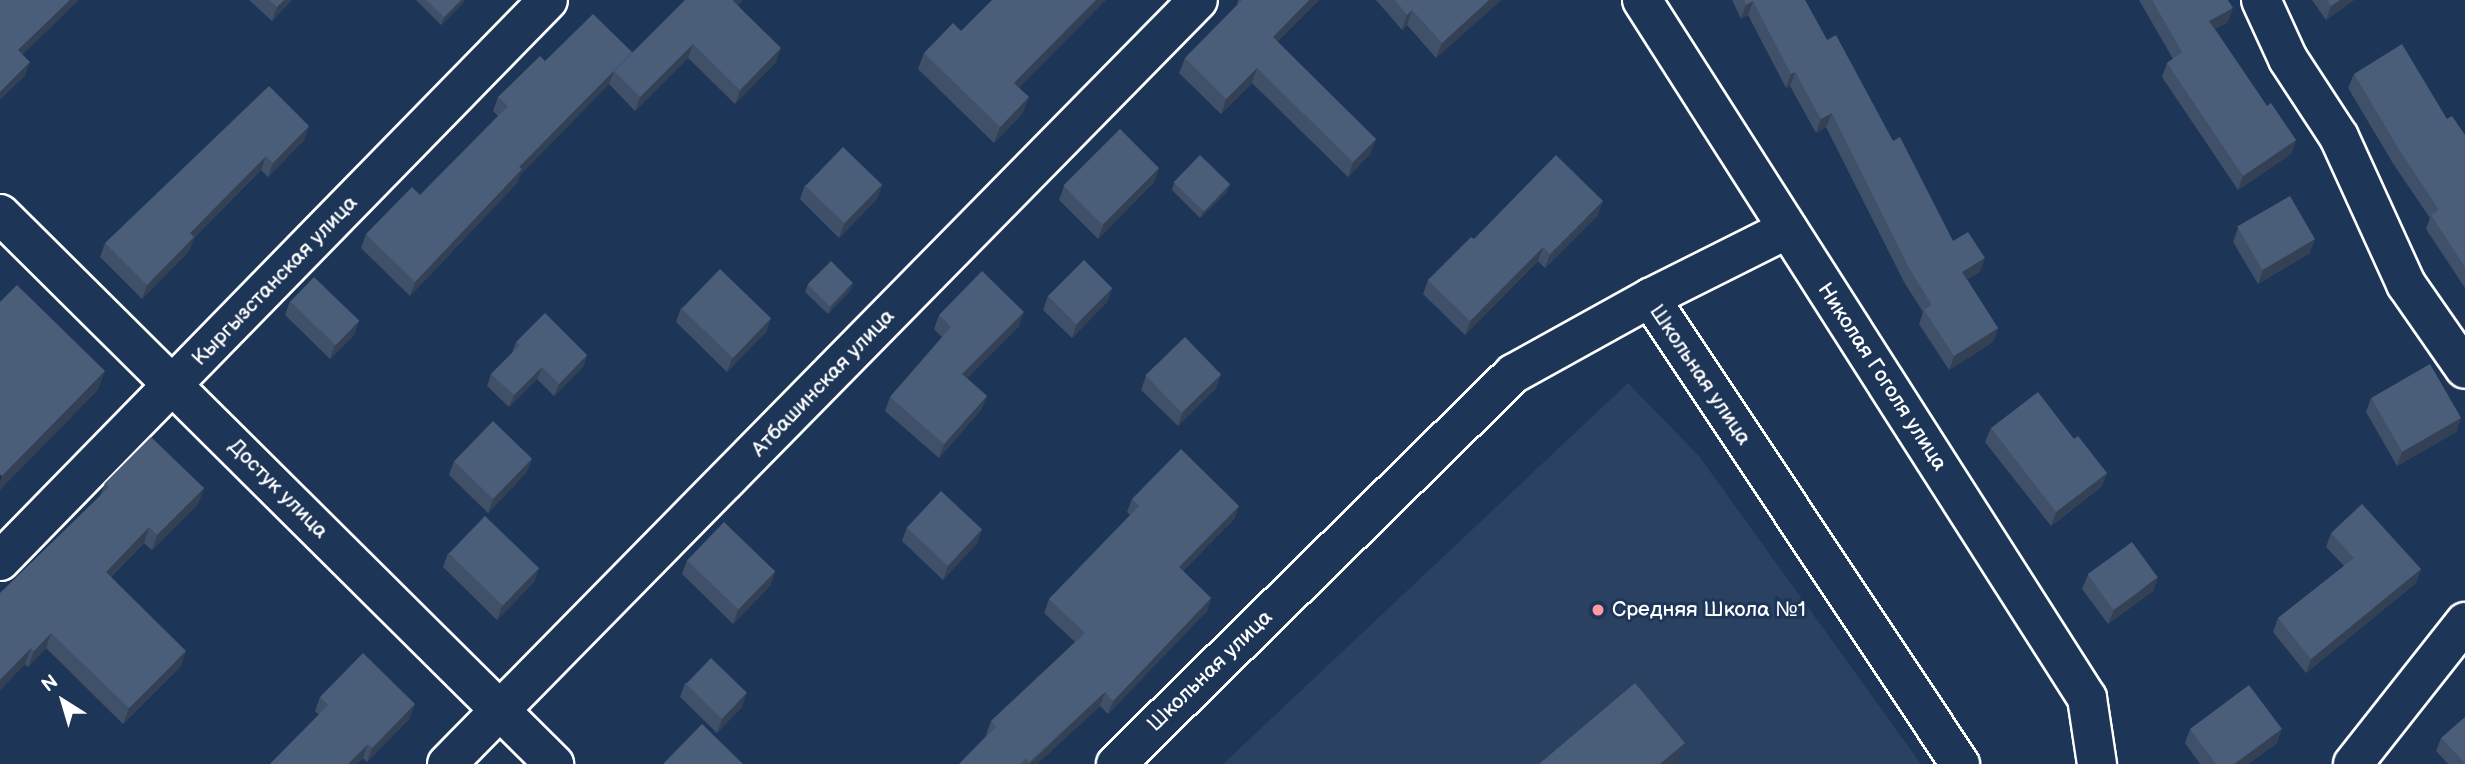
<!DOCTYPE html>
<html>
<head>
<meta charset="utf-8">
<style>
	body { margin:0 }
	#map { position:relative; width:2465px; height:764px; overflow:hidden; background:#1d3557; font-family:"Balsamiq Sans",sans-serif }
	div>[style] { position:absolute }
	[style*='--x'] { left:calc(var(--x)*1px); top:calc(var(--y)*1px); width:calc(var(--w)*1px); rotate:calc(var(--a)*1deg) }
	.built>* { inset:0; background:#2a4161 }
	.roads { filter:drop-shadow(2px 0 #fff) drop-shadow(-2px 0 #fff) drop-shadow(0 2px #fff) drop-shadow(0 -2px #fff) }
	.minor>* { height:38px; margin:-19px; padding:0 19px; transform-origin:19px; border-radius:19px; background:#1d3557 }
	.wall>* { inset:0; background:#405068 }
	.shaded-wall>* { inset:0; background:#344155 }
	.building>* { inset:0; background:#4a5d79; transform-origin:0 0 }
	.dots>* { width:19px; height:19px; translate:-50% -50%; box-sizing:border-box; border:4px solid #1d3557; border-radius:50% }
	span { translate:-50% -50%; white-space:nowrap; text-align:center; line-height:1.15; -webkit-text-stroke:6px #1d3557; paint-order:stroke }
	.street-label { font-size:21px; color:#fff }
	.poi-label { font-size:21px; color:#fff }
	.left { translate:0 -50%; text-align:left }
	.north { position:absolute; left:28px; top:666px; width:70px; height:70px; -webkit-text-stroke:5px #1d3557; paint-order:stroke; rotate:323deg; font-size:19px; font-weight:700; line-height:28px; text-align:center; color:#fff }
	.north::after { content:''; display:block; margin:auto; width:24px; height:32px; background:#fff; clip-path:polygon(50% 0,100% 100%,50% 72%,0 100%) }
</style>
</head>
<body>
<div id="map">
	<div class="built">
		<div style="clip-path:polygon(1628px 383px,1699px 456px,1921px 764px,1223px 764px)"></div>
	</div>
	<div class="roads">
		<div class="minor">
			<div style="--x:1642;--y:0;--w:828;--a:57.48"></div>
			<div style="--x:2087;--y:698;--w:67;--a:81.4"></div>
			<div style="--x:2261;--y:0;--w:65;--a:65.4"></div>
			<div style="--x:2288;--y:59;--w:93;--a:56.8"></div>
			<div style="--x:2339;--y:137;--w:162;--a:65.5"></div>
			<div style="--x:2406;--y:284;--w:103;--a:55.2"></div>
			<div style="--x:0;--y:214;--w:781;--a:44.79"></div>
			<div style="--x:1650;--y:298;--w:154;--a:-26.6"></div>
			<div style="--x:0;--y:561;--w:784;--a:-45.67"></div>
			<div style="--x:447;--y:764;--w:1071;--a:-45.49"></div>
			<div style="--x:1116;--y:764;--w:557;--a:-44.49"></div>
			<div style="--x:1513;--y:374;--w:157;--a:-29"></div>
			<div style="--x:1650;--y:298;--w:560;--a:56.37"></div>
			<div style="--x:2353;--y:764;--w:181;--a:-51.7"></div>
		</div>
	</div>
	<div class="wall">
		<div style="clip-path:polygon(249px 0,292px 0,272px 21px)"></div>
		<div style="clip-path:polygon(416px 0,464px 0,463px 3px,441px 25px)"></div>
		<div style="clip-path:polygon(1238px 0,1319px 0,1277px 42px,1376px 139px,1370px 154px,1348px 177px,1252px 83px,1221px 114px,1179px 73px,1185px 58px,1238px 4px,1237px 4px)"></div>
		<div style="clip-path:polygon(1376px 0,1501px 0,1436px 58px,1407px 25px,1402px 30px)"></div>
		<div style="clip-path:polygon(1732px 0,1805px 0,1827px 40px,1893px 141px,1953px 241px,1980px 272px,1967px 279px,1998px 328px,1993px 342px,1949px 370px,1919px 324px,1923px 312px,1904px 282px,1826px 127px,1816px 133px,1790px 86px,1786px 88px,1748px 15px,1741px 19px)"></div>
		<div style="clip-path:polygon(2139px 0,2228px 0,2228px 22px,2215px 29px,2267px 106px,2296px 140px,2291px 154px,2238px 190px,2162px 77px,2167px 63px,2173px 59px)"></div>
		<div style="clip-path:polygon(2312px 0,2354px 0,2326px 20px)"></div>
		<div style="clip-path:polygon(738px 5px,776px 62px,735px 104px,688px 58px,635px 111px,609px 84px,520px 175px,517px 183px,410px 296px,361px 248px,366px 234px,420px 195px,498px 116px,493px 111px,498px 97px,545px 61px,632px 52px)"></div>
		<div style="clip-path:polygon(924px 53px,1019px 88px,1023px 113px,994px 143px,918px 69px)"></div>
		<div style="clip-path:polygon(2354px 74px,2447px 119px,2465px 135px,2465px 288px,2426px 229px,2430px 218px,2394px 165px,2348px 88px)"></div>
		<div style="clip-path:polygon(309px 126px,304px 140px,268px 177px,261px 170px,194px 238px,189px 251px,142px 299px,100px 257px,105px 243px)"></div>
		<div style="clip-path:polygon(1159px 168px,1154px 182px,1098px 239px,1059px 200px,1064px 186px)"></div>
		<div style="clip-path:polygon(1174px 183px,1227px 192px,1200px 218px,1172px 190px)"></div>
		<div style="clip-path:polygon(805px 185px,882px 185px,877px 199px,839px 238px,800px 199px)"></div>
		<div style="clip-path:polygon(1598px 215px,1545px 268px,1538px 261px,1465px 335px,1423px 294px,1428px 280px,1474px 239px)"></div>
		<div style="clip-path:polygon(2238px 228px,2310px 253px,2258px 284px,2233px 242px)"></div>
		<div style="clip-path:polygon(808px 284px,851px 290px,828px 314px,805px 292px)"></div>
		<div style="clip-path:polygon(1112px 288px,1107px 302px,1072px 338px,1043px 310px,1048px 296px)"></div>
		<div style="clip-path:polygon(290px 301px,359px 321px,354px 335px,330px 359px,285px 315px)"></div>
		<div style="clip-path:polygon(681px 308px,771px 318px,766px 332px,727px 372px,676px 322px)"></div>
		<div style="clip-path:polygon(939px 315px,1019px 326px,967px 378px,987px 396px,981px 410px,939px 458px,885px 411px,890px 397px,942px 337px,934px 329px)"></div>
		<div style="clip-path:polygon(516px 342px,587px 355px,583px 367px,554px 396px,537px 379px,509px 407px,487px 386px,491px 374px,512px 353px)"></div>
		<div style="clip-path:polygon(1221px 374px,1216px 388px,1178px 426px,1141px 390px,1146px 376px)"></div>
		<div style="clip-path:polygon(2371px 398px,2461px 418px,2456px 432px,2397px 466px,2366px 412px)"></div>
		<div style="clip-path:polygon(1991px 428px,2074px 439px,2107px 473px,2101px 487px,2051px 526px,1985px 442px)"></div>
		<div style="clip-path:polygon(532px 459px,526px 473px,488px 513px,449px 475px,454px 461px)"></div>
		<div style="clip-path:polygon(105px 483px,204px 488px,198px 504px,152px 550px,144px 543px,111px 577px,181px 666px,123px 724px,46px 648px,28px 667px,25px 664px,0 690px,100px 496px)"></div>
		<div style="clip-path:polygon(1132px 499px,1239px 506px,1234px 519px,1183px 571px,1211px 598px,1207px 611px,1108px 714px,1100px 706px,1037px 764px,959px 764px,986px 736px,986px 735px,991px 721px,1075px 642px,1044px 613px,1049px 599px,1130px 515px,1127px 512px)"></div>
		<div style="clip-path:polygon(907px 527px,982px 529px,977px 543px,943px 580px,902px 541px)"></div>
		<div style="clip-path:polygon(2331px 533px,2421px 569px,2416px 583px,2306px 673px,2273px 632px,2278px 618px,2344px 566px,2326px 547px)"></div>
		<div style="clip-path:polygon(448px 553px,539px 568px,534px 582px,497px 620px,443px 567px)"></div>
		<div style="clip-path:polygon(687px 560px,775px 572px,770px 586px,733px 624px,682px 574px)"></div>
		<div style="clip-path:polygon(2088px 575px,2153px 591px,2108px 624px,2082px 589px)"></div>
		<div style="clip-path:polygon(685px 683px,742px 707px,717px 733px,680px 697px)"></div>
		<div style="clip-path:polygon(320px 697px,410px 718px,367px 762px,363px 758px,357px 764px,270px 764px,319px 715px,315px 711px)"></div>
		<div style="clip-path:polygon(2190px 729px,2277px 743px,2248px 764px,2200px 764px,2185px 743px)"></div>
		<div style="clip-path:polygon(2441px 738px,2465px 764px,2448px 764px,2436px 751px)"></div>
	</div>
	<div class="shaded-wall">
		<div style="clip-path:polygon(70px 0,79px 0,13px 64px,18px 50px)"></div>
		<div style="clip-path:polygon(284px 0,292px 0,272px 21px,277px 7px)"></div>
		<div style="clip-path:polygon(461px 0,464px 0,463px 3px,441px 25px,444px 17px)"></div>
		<div style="clip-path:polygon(734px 0,743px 0,728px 15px)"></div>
		<div style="clip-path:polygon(1096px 0,1106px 0,1008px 99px,1014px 83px)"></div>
		<div style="clip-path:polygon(1309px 0,1319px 0,1267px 52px,1273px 37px)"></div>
		<div style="clip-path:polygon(1489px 0,1501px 0,1436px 58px,1442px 43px)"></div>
		<div style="clip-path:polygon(2340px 0,2354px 0,2326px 20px,2331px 6px)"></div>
		<div style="clip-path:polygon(1753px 1px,1748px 15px,1741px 19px,1746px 5px)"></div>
		<div style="clip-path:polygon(2233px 8px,2228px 22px,2204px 35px,2209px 21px)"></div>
		<div style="clip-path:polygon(1412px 10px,1407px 25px,1402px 30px,1407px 15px)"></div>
		<div style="clip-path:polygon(693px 44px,688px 58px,635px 111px,640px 97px)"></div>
		<div style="clip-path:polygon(781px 48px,776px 62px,735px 104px,740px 90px)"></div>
		<div style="clip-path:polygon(30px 62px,25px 76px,0 100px,0 92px)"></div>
		<div style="clip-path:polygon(1257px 68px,1252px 83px,1221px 114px,1226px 99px)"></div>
		<div style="clip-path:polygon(614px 71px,609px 84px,520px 175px,517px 183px,410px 296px,415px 282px,519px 167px)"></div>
		<div style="clip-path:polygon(1795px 72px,1790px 86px,1786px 88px,1791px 74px)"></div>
		<div style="clip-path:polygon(1029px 97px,1023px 113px,994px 143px,1000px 127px)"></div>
		<div style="clip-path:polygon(1832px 113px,1826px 127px,1816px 133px,1821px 119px)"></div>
		<div style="clip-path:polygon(309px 126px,304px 140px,268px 177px,273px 163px)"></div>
		<div style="clip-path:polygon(1376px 139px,1370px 154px,1348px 177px,1353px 162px)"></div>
		<div style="clip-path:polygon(2296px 140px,2291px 154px,2238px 190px,2243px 176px)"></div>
		<div style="clip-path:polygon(266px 156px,261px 170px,194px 238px,189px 251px,142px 299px,147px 285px,190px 233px)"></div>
		<div style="clip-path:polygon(1159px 168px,1154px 182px,1098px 239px,1103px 225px)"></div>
		<div style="clip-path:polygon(1230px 184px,1227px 192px,1200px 218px,1203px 211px)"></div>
		<div style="clip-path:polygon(882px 185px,877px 199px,839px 238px,844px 224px)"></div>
		<div style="clip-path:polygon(1603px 201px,1598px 215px,1545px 268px,1550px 254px)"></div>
		<div style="clip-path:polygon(2315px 239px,2310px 253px,2258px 284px,2263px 270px)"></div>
		<div style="clip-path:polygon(1543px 247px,1538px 261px,1465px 335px,1470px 321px)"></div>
		<div style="clip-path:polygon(1985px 258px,1980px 272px,1957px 286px,1962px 272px)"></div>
		<div style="clip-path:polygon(853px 283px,851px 290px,828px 314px,831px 307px)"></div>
		<div style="clip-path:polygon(1112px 288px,1107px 302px,1072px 338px,1077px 324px)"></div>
		<div style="clip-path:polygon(1024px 312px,1019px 326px,957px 388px,962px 374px)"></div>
		<div style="clip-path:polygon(771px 318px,766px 332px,727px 372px,732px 358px)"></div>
		<div style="clip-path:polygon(359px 321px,354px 335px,330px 359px,335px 345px)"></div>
		<div style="clip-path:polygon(1998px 328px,1993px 342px,1949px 370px,1954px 356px)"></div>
		<div style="clip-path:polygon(587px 355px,583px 367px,554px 396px,559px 384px)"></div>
		<div style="clip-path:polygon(542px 367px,537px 379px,509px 407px,514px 395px)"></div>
		<div style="clip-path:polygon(105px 371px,98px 390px,0 490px,0 481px,2px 476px)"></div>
		<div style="clip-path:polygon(1221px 374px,1216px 388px,1178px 426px,1183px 412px)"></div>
		<div style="clip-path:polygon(987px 396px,981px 410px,939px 458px,944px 444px)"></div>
		<div style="clip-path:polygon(2461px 418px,2456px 432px,2397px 466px,2402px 452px)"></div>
		<div style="clip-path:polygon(532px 459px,526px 473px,488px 513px,493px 499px)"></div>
		<div style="clip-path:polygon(2107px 473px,2101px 487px,2051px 526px,2056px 512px)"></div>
		<div style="clip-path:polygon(204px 488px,198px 504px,152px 550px,157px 535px)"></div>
		<div style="clip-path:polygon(1239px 506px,1234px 519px,1174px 580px,1179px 567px)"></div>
		<div style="clip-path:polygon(149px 527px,144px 543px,100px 587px,106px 572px)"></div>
		<div style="clip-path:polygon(982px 529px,977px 543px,943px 580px,948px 566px)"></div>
		<div style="clip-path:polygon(539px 568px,534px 582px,497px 620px,502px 606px)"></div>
		<div style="clip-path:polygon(2421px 569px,2416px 583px,2306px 673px,2311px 659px)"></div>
		<div style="clip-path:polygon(775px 572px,770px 586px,733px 624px,738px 610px)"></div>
		<div style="clip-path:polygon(2158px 578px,2153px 591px,2108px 624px,2114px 610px)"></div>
		<div style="clip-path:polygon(1211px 598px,1207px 611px,1108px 714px,1113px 701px)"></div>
		<div style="clip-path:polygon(51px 633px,46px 648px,28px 667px,34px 651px)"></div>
		<div style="clip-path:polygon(31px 648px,25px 664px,0 690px,0 680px)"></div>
		<div style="clip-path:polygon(186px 651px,181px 666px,123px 724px,129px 708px)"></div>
		<div style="clip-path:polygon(1105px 692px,1100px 706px,1037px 764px,1029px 764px)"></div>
		<div style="clip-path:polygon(747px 693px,742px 707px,717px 733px,722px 719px)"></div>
		<div style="clip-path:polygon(415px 704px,410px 718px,367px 762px,372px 748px)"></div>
		<div style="clip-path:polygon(2282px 729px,2277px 743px,2248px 764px,2234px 764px)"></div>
		<div style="clip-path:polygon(1685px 743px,1678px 762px,1676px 764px,1660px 764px)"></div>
		<div style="clip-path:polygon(368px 744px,363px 758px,357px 764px,348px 764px)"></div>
	</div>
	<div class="building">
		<div style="clip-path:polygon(0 0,70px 0,18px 50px,30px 62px,0 92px)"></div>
		<div style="clip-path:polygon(269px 0,284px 0,277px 7px)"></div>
		<div style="clip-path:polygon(426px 0,461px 0,444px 17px)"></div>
		<div style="clip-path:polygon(685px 0,734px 0,733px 1px,781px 48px,740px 90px,693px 44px,640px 97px,614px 71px)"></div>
		<div style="clip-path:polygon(992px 0,1096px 0,1014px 83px,1029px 97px,1000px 127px,924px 53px,953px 23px,961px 31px)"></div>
		<div style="clip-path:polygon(1242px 0,1309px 0,1273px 37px,1376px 139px,1353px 162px,1257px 68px,1226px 99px,1185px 58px)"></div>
		<div style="clip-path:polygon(1395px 0,1489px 0,1442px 43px,1412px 10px,1407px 15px)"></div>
		<div style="clip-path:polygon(1744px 0,1805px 0,1827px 40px,1836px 35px,1893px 141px,1900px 137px,1953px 241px,1968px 232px,1985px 258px,1962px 272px,1998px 328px,1954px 356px,1924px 310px,1932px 305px,1909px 268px,1832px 113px,1821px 119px,1795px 72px,1791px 74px,1753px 1px,1746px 5px)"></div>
		<div style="clip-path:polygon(2152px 0,2228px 0,2233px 8px,2209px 21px,2267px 106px,2271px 103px,2296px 140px,2243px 176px,2167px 63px,2182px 52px)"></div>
		<div style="clip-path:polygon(2327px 0,2340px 0,2331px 6px)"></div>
		<div style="clip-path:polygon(593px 14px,632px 52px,519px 167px,522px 169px,415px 282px,366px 234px,412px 187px,420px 195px,508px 106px,498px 97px,540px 56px,545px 61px)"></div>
		<div style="clip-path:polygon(2402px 44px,2447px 119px,2452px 116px,2465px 135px,2465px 267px,2431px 215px,2439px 210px,2400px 151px,2354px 74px)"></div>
		<div style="clip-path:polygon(269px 86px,309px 126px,273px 163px,266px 156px,190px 233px,194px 237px,147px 285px,105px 243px)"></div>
		<div style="left:1120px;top:129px;width:55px;height:80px;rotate:45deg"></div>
		<div style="left:843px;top:147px;width:54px;height:54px;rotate:44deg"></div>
		<div style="left:1200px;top:155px;width:42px;height:38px;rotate:44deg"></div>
		<div style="clip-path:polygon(1556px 155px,1603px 201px,1550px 254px,1543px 247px,1470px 321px,1428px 280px,1471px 237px,1474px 239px)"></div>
		<div style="left:2290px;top:196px;width:50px;height:61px;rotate:60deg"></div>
		<div style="left:1084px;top:260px;width:40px;height:51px;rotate:45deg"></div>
		<div style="left:831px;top:261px;width:31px;height:33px;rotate:45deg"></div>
		<div style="left:720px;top:269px;width:71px;height:55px;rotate:44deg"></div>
		<div style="clip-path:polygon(982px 271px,1024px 312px,962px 374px,987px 396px,944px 444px,890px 397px,951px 327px,939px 315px)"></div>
		<div style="left:314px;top:277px;width:63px;height:34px;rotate:44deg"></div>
		<div style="clip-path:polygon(17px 285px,105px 371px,2px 476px,0 474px,0 302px)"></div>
		<div style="clip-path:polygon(545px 313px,587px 355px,559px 384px,542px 367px,514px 395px,491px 374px,520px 345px,516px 342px)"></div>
		<div style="left:1185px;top:337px;width:52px;height:55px;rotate:46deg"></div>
		<div style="left:2430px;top:364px;width:62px;height:68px;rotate:60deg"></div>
		<div style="clip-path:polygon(2038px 392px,2074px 439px,2078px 436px,2107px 473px,2056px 512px,1991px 428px)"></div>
		<div style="left:493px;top:421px;width:54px;height:56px;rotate:44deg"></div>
		<div style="clip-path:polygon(151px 437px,204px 488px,157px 535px,149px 527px,106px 572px,186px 651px,129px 708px,51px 633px,34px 651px,31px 648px,0 680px,0 593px,109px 487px,105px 483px)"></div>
		<div style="clip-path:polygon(1181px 449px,1239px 506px,1179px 567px,1211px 598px,1113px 701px,1105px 692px,1029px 762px,1026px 758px,1020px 764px,959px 764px,996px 727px,991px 721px,1085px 633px,1049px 599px,1139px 506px,1132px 499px)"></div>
		<div style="left:941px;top:491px;width:56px;height:50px;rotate:43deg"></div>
		<div style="clip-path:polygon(2362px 504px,2421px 569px,2311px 659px,2278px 618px,2354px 558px,2331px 533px)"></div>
		<div style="left:485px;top:516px;width:75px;height:52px;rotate:44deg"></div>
		<div style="left:724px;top:522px;width:71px;height:53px;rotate:44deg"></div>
		<div style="left:2132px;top:542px;width:44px;height:55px;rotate:54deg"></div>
		<div style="clip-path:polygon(363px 653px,415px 704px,372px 748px,368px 744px,348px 764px,270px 764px,328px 705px,320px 697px)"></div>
		<div style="left:711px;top:658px;width:50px;height:36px;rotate:44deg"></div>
		<div style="clip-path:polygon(1635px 683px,1685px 743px,1660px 764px,1539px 764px)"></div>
		<div style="clip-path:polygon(2249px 685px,2282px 729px,2234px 764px,2216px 764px,2190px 729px)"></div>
		<div style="clip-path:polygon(2465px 717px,2465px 764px,2441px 738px)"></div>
		<div style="clip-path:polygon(702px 724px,743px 764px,663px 764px)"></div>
	</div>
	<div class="dots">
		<div style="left:1598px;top:610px;background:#ff9aa2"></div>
	</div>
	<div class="street-label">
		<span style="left:275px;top:281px;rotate:-46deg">Кыргызстанская улица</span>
		<span style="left:1700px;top:375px;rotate:56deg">Школьная улица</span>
		<span style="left:1882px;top:377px;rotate:57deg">Николая Гоголя улица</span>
		<span style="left:823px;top:383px;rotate:-46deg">Атбашинская улица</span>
		<span style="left:278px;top:489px;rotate:45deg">Достук улица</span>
		<span style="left:1210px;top:671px;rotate:-44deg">Школьная улица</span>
	</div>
	<div class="poi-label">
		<span class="left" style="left:1612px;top:610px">Средняя Школа №1</span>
	</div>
	<div class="north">N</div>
</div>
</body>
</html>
